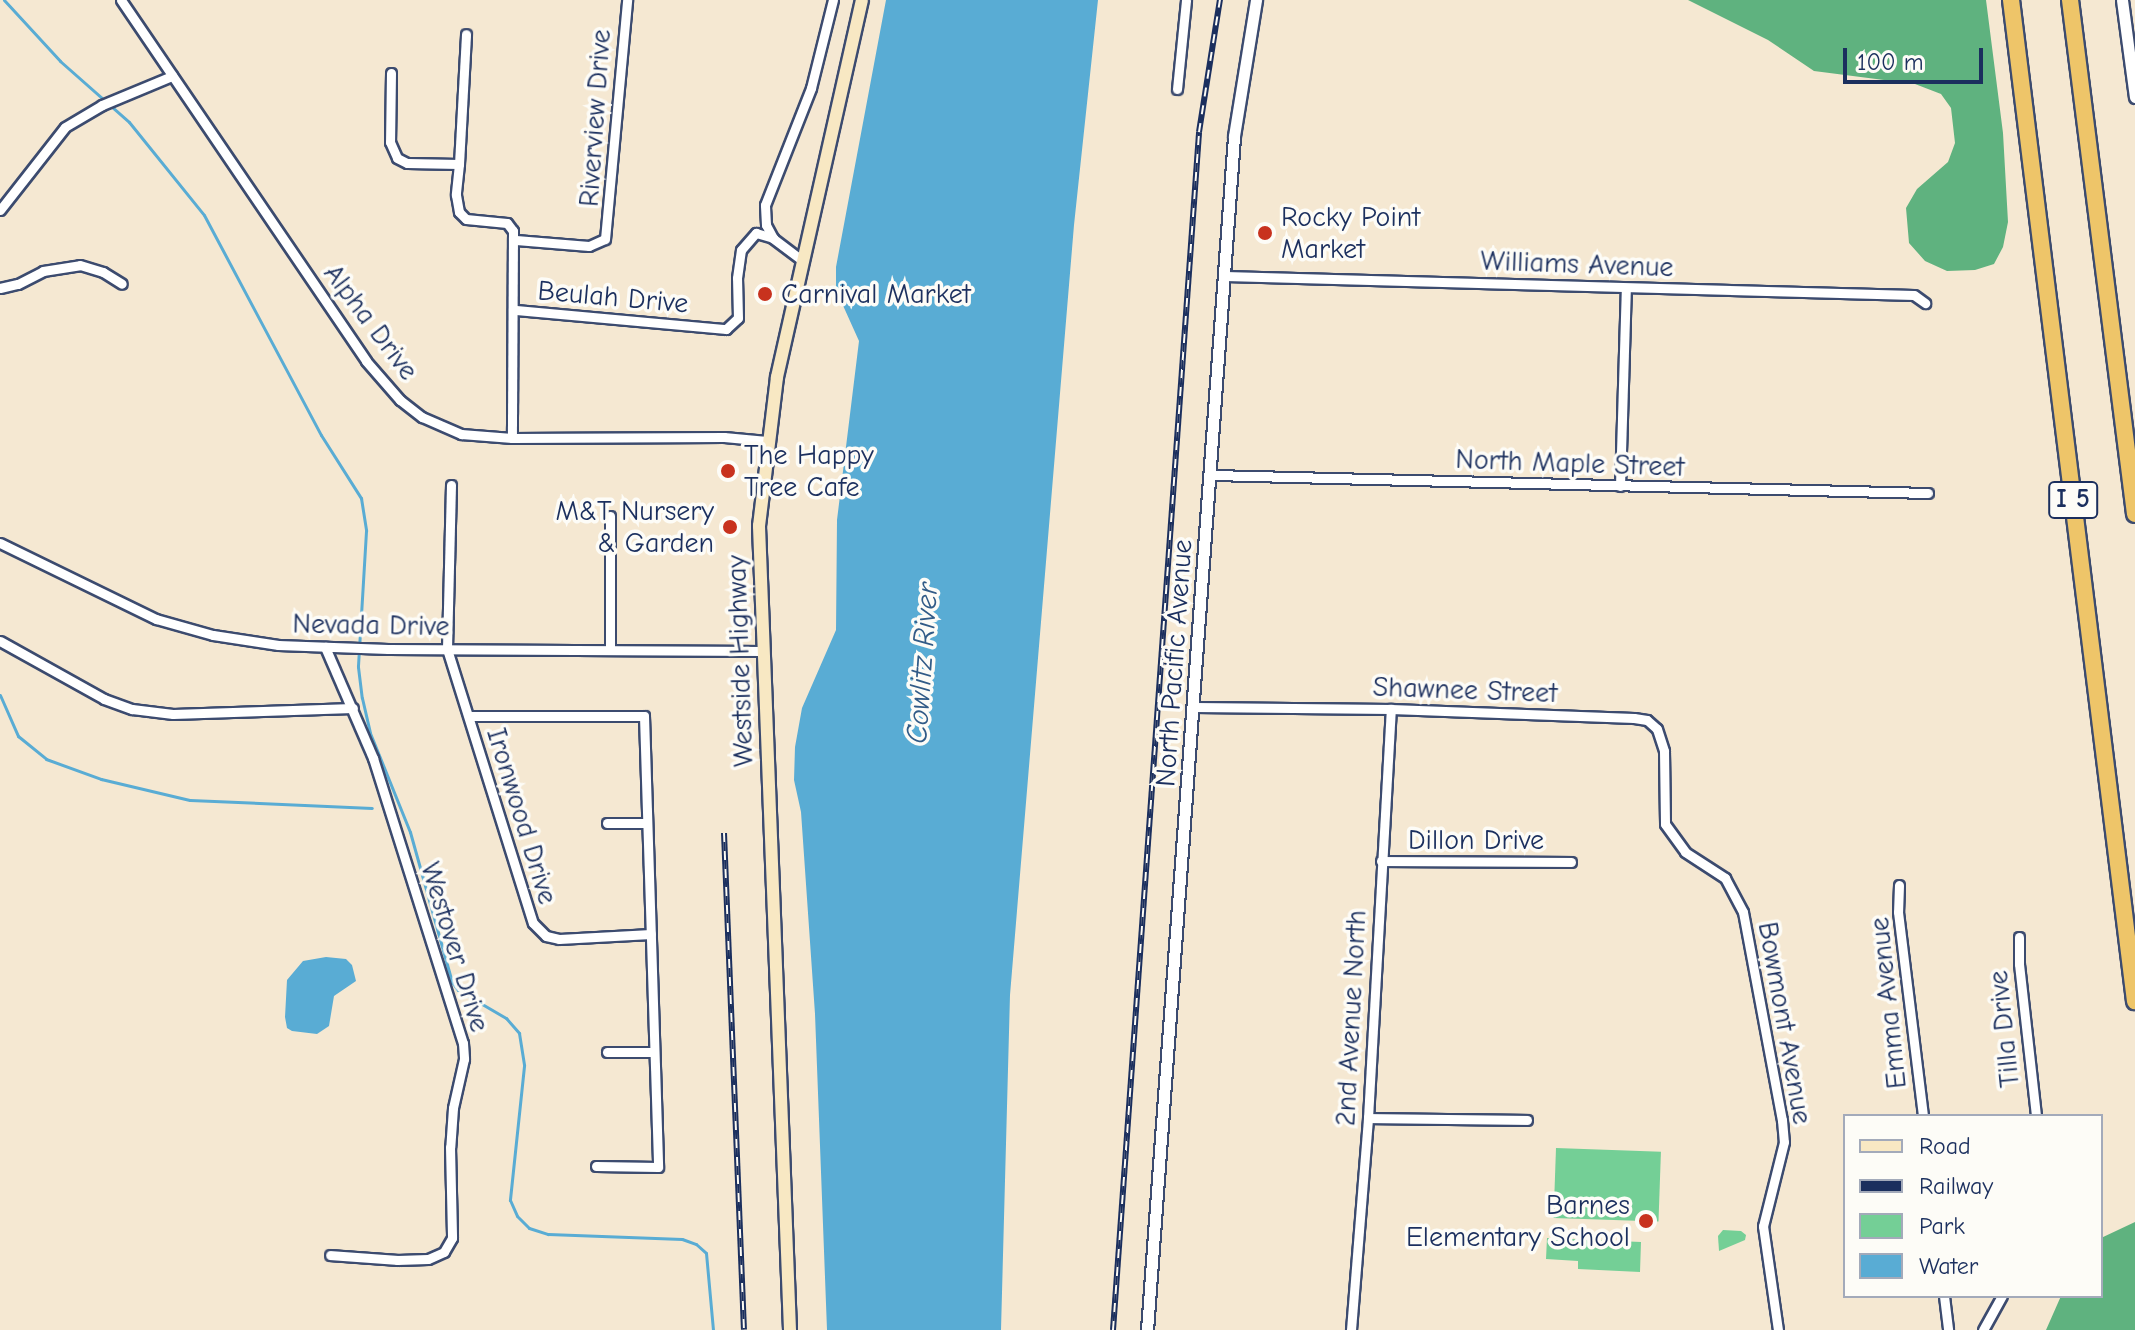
<!DOCTYPE html>
<html>
<head>
<meta charset="utf-8">
<style>
	body { margin:0 }
	#map { position:relative; width:2135px; height:1330px; overflow:hidden; background:#f5e8d2; font-family:"Comic Neue",sans-serif }
	div>[style] { position:absolute }
	[style*='--x'] { left:calc(var(--x)*1px); top:calc(var(--y)*1px); width:calc(var(--w)*1px); rotate:calc(var(--a)*1deg) }
	.green>* { inset:0; background:#74cf96; transform-origin:0 0 }
	.forest>* { inset:0; background:#5fb27f }
	.water>* { inset:0; background:#59acd4 }
	.stream>* { height:3px; margin:-1.5px; padding:0 1.5px; transform-origin:1.5px; border-radius:1.5px; background:#59acd4 }
	.roads { filter:drop-shadow(2px 0 #3c4b6f) drop-shadow(-2px 0 #3c4b6f) drop-shadow(0 2px #3c4b6f) drop-shadow(0 -2px #3c4b6f) }
	.minor>* { height:9px; margin:-4.5px; padding:0 4.5px; transform-origin:4.5px; border-radius:4.5px; background:#fff }
	.tertiary>* { height:11px; margin:-5.5px; padding:0 5.5px; transform-origin:5.5px; border-radius:5.5px; background:#fff }
	.secondary>* { height:12px; margin:-6px; padding:0 6px; transform-origin:6px; border-radius:6px; background:#f8e8c3 }
	.motorway>* { height:16px; margin:-8px; padding:0 8px; transform-origin:8px; border-radius:8px; background:#eec569 }
	.rail>* { height:6px; margin-top:-3px; transform-origin:0; background:repeating-linear-gradient(90deg,#fdfcf7 0 9px,#1b2f5e 0 18px); box-sizing:border-box; border-block:2px solid #1b2f5e }
	.dots>* { width:22px; height:22px; translate:-50% -50%; box-sizing:border-box; border:4px solid #fdfcf7; border-radius:50% }
	span { translate:-50% -50%; white-space:nowrap; text-align:center; line-height:1.15; -webkit-text-stroke:7px #fdfcf7; paint-order:stroke }
	.shield-label span { padding:2px 6px; background:#fdfcf7; border:2px solid; border-radius:6px; -webkit-text-stroke-width:0 }
	.shield-label { font-size:26px; color:#1b2f5e; font-weight:700 }
	.street-label { font-size:28px; color:#1b2f5e }
	.poi-label { font-size:28px; color:#1b2f5e }
	.left { translate:0 -50%; text-align:left }
	.right { translate:-100% -50%; text-align:right }
	.water-label { font-size:30px; color:#315b87; font-style:italic }
	.legend { position:absolute; left:1843px; top:1114px; width:260px; height:184px; box-sizing:border-box; background:#fdfcf7; border:2px solid #a3aaba; margin:0; padding:10px 14px; list-style:none; font-size:24px; color:#1b2f5e }
	.legend li { display:flex; align-items:center; gap:16px; height:40px }
	.legend b { width:40px; border:2px solid #a3aaba }
	.scale { position:absolute; left:1843px; top:48px; width:140px; height:36px; box-sizing:border-box; border:4px solid #1b2f5e; border-top:0; padding-left:10px; font-size:24px; line-height:28px; white-space:nowrap; color:#1b2f5e; -webkit-text-stroke:6px #fdfcf7; paint-order:stroke }
</style>
</head>
<body>
<div id="map">
	<div class="green">
		<div style="left:1556px;top:1148px;width:105px;height:70px;rotate:2deg"></div>
		<div style="clip-path:polygon(1723px 1230px,1741px 1231px,1746px 1235px,1745px 1240px,1719px 1251px,1718px 1236px)"></div>
		<div style="clip-path:polygon(1547px 1238px,1641px 1242px,1640px 1272px,1578px 1269px,1578px 1261px,1546px 1259px)"></div>
	</div>
	<div class="forest">
		<div style="clip-path:polygon(1688px 0,1986px 0,2003px 133px,2008px 222px,2003px 247px,1994px 264px,1975px 270px,1947px 271px,1925px 261px,1909px 243px,1906px 208px,1917px 189px,1948px 162px,1955px 143px,1951px 108px,1941px 94px,1915px 84px,1814px 71px,1768px 40px)"></div>
		<div style="clip-path:polygon(2135px 1222px,2135px 1330px,2046px 1330px,2061px 1296px,2101px 1296px,2101px 1238px)"></div>
	</div>
	<div class="water">
		<div style="clip-path:polygon(886px 0,1098px 0,1074px 225px,1010px 995px,1001px 1330px,827px 1330px,815px 1014px,801px 812px,794px 780px,795px 747px,802px 708px,836px 630px,837px 520px,859px 341px,836px 290px,836px 267px)"></div>
		<div style="clip-path:polygon(326px 957px,346px 959px,352px 965px,356px 981px,334px 996px,329px 1026px,317px 1034px,292px 1031px,287px 1028px,285px 1017px,287px 980px,303px 961px)"></div>
	</div>
	<div class="stream">
		<div style="--x:4;--y:0;--w:83;--a:47.4"></div>
		<div style="--x:60;--y:61;--w:92;--a:41.5"></div>
		<div style="--x:129;--y:122;--w:119;--a:51.1"></div>
		<div style="--x:204;--y:215;--w:249;--a:62"></div>
		<div style="--x:321;--y:435;--w:75;--a:57.6"></div>
		<div style="--x:361;--y:498;--w:33;--a:81"></div>
		<div style="--x:366;--y:531;--w:136;--a:93.4"></div>
		<div style="--x:358;--y:667;--w:31;--a:83"></div>
		<div style="--x:362;--y:698;--w:36;--a:77"></div>
		<div style="--x:370;--y:733;--w:107;--a:68"></div>
		<div style="--x:410;--y:832;--w:156;--a:74.4"></div>
		<div style="--x:452;--y:982;--w:10;--a:53"></div>
		<div style="--x:458;--y:990;--w:56;--a:30.3"></div>
		<div style="--x:506;--y:1018;--w:20;--a:49"></div>
		<div style="--x:519;--y:1033;--w:33;--a:81"></div>
		<div style="--x:524;--y:1066;--w:135;--a:96"></div>
		<div style="--x:510;--y:1200;--w:17;--a:66"></div>
		<div style="--x:517;--y:1216;--w:17;--a:45"></div>
		<div style="--x:529;--y:1228;--w:20;--a:18"></div>
		<div style="--x:548;--y:1234;--w:134;--a:2.1"></div>
		<div style="--x:682;--y:1239;--w:15;--a:20"></div>
		<div style="--x:696;--y:1244;--w:13;--a:42"></div>
		<div style="--x:706;--y:1253;--w:77;--a:84.8"></div>
		<div style="--x:0;--y:695;--w:45;--a:66.3"></div>
		<div style="--x:18;--y:736;--w:36;--a:39"></div>
		<div style="--x:46;--y:759;--w:59;--a:20"></div>
		<div style="--x:101;--y:779;--w:91;--a:13.3"></div>
		<div style="--x:190;--y:800;--w:182;--a:2.5"></div>
	</div>
	<div class="roads">
		<div class="minor">
			<div style="--x:121;--y:0;--w:436;--a:55.8"></div>
			<div style="--x:366;--y:361;--w:52;--a:48.9"></div>
			<div style="--x:400;--y:400;--w:28;--a:38"></div>
			<div style="--x:422;--y:417;--w:43;--a:23.6"></div>
			<div style="--x:461;--y:434;--w:51;--a:4.5"></div>
			<div style="--x:512;--y:438;--w:212;--a:-0.3"></div>
			<div style="--x:724;--y:437;--w:43;--a:5.3"></div>
			<div style="--x:391;--y:73;--w:69;--a:90.8"></div>
			<div style="--x:390;--y:142;--w:17;--a:66"></div>
			<div style="--x:397;--y:158;--w:11;--a:27"></div>
			<div style="--x:407;--y:163;--w:52;--a:1.1"></div>
			<div style="--x:459;--y:164;--w:31;--a:96"></div>
			<div style="--x:456;--y:195;--w:17;--a:80"></div>
			<div style="--x:459;--y:212;--w:10;--a:45"></div>
			<div style="--x:466;--y:219;--w:41;--a:5.6"></div>
			<div style="--x:507;--y:223;--w:10;--a:53"></div>
			<div style="--x:513;--y:231;--w:207;--a:90.3"></div>
			<div style="--x:1177;--y:89;--w:89;--a:-84.2"></div>
			<div style="--x:459;--y:164;--w:130;--a:-86.9"></div>
			<div style="--x:0;--y:210;--w:105;--a:-51.9"></div>
			<div style="--x:65;--y:127;--w:43;--a:-30.7"></div>
			<div style="--x:102;--y:105;--w:76;--a:-22.5"></div>
			<div style="--x:516;--y:240;--w:73;--a:4.7"></div>
			<div style="--x:589;--y:246;--w:17;--a:-24"></div>
			<div style="--x:605;--y:239;--w:240;--a:-84.7"></div>
			<div style="--x:803;--y:261;--w:38;--a:-143"></div>
			<div style="--x:773;--y:238;--w:15;--a:-118"></div>
			<div style="--x:766;--y:225;--w:20;--a:-93"></div>
			<div style="--x:765;--y:205;--w:126;--a:-68.5"></div>
			<div style="--x:811;--y:88;--w:91;--a:-76"></div>
			<div style="--x:1225;--y:276;--w:689;--a:1.58"></div>
			<div style="--x:1914;--y:295;--w:14;--a:36"></div>
			<div style="--x:0;--y:288;--w:18;--a:-13"></div>
			<div style="--x:18;--y:284;--w:28;--a:-27"></div>
			<div style="--x:43;--y:271;--w:37;--a:-9"></div>
			<div style="--x:80;--y:265;--w:24;--a:17"></div>
			<div style="--x:103;--y:272;--w:22;--a:32"></div>
			<div style="--x:516;--y:310;--w:211;--a:5.2"></div>
			<div style="--x:726;--y:329;--w:16;--a:-43"></div>
			<div style="--x:738;--y:318;--w:40;--a:-91.4"></div>
			<div style="--x:737;--y:278;--w:28;--a:-82"></div>
			<div style="--x:741;--y:250;--w:23;--a:-49"></div>
			<div style="--x:756;--y:233;--w:18;--a:16"></div>
			<div style="--x:1212;--y:475;--w:716;--a:1.44"></div>
			<div style="--x:451;--y:485;--w:164;--a:91.4"></div>
			<div style="--x:447;--y:649;--w:287;--a:72.6"></div>
			<div style="--x:533;--y:923;--w:18;--a:45"></div>
			<div style="--x:546;--y:936;--w:13;--a:13"></div>
			<div style="--x:559;--y:939;--w:92;--a:-3.1"></div>
			<div style="--x:1620;--y:486;--w:198;--a:-88.3"></div>
			<div style="--x:610;--y:516;--w:134;--a:90"></div>
			<div style="--x:0;--y:543;--w:174;--a:26"></div>
			<div style="--x:156;--y:619;--w:59;--a:15.7"></div>
			<div style="--x:213;--y:635;--w:66;--a:8.7"></div>
			<div style="--x:278;--y:645;--w:110;--a:2.1"></div>
			<div style="--x:388;--y:649;--w:374;--a:0.3"></div>
			<div style="--x:0;--y:641;--w:119;--a:29.1"></div>
			<div style="--x:104;--y:699;--w:30;--a:20"></div>
			<div style="--x:132;--y:709;--w:41;--a:7"></div>
			<div style="--x:173;--y:714;--w:180;--a:-1.9"></div>
			<div style="--x:325;--y:647;--w:121;--a:66.6"></div>
			<div style="--x:373;--y:758;--w:299;--a:72.5"></div>
			<div style="--x:463;--y:1043;--w:16;--a:86"></div>
			<div style="--x:464;--y:1059;--w:50;--a:102.7"></div>
			<div style="--x:453;--y:1108;--w:39;--a:94"></div>
			<div style="--x:450;--y:1147;--w:91;--a:88.7"></div>
			<div style="--x:452;--y:1238;--w:16;--a:120"></div>
			<div style="--x:444;--y:1252;--w:17;--a:156"></div>
			<div style="--x:428;--y:1259;--w:31;--a:178"></div>
			<div style="--x:397;--y:1260;--w:67;--a:-175.7"></div>
			<div style="--x:1195;--y:707;--w:196;--a:0.6"></div>
			<div style="--x:1391;--y:709;--w:243;--a:2.1"></div>
			<div style="--x:1634;--y:718;--w:13;--a:9"></div>
			<div style="--x:1647;--y:720;--w:13;--a:42"></div>
			<div style="--x:1657;--y:729;--w:23;--a:72"></div>
			<div style="--x:1664;--y:751;--w:73;--a:89.2"></div>
			<div style="--x:1665;--y:824;--w:34;--a:54"></div>
			<div style="--x:1685;--y:852;--w:48;--a:33"></div>
			<div style="--x:1725;--y:878;--w:38;--a:62"></div>
			<div style="--x:1743;--y:912;--w:212;--a:79.4"></div>
			<div style="--x:1782;--y:1120;--w:22;--a:85"></div>
			<div style="--x:1784;--y:1142;--w:87;--a:104"></div>
			<div style="--x:1763;--y:1226;--w:105;--a:81.8"></div>
			<div style="--x:469;--y:716;--w:175;--a:0"></div>
			<div style="--x:644;--y:716;--w:451;--a:88.2"></div>
			<div style="--x:658;--y:1167;--w:62;--a:-179.1"></div>
			<div style="--x:607;--y:823;--w:39;--a:0"></div>
			<div style="--x:1381;--y:861;--w:190;--a:0.3"></div>
			<div style="--x:1899;--y:885;--w:27;--a:92"></div>
			<div style="--x:1898;--y:912;--w:206;--a:83"></div>
			<div style="--x:2019;--y:937;--w:27;--a:90"></div>
			<div style="--x:2019;--y:964;--w:153;--a:83.6"></div>
			<div style="--x:607;--y:1052;--w:45;--a:0"></div>
			<div style="--x:1368;--y:1118;--w:159;--a:0.7"></div>
			<div style="--x:1944;--y:1296;--w:34;--a:83"></div>
			<div style="--x:1351;--y:1330;--w:213;--a:-85.4"></div>
			<div style="--x:1368;--y:1118;--w:410;--a:-86.8"></div>
			<div style="--x:1983;--y:1330;--w:39;--a:-61"></div>
		</div>
		<div class="tertiary">
			<div style="--x:2122;--y:0;--w:98;--a:82.4"></div>
			<div style="--x:1147;--y:1330;--w:1197;--a:-85.83"></div>
			<div style="--x:1234;--y:136;--w:138;--a:-80.8"></div>
		</div>
		<div class="secondary">
			<div style="--x:790;--y:1330;--w:805;--a:-92.21"></div>
			<div style="--x:759;--y:526;--w:150;--a:-83.1"></div>
			<div style="--x:777;--y:377;--w:386;--a:-77.3"></div>
		</div>
		<div class="motorway">
			<div style="--x:2011;--y:0;--w:1009;--a:82.94"></div>
			<div style="--x:2070;--y:0;--w:518;--a:82.79"></div>
		</div>
	</div>
	<div class="rail">
		<div style="--x:724;--y:833;--w:497;--a:87.7"></div>
		<div style="--x:1113;--y:1330;--w:1201;--a:-85.89"></div>
		<div style="--x:1199;--y:132;--w:134;--a:-81"></div>
	</div>
	<div class="dots">
		<div style="left:1265px;top:233px;background:#c8321e"></div>
		<div style="left:765px;top:294px;background:#c8321e"></div>
		<div style="left:728px;top:471px;background:#c8321e"></div>
		<div style="left:730px;top:527px;background:#c8321e"></div>
		<div style="left:1646px;top:1221px;background:#c8321e"></div>
	</div>
	<div class="shield-label">
		<span style="left:2073px;top:500px">I 5</span>
	</div>
	<div class="street-label">
		<span style="left:595px;top:118px;rotate:-86deg">Riverview Drive</span>
		<span style="left:1577px;top:264px;rotate:2deg">Williams Avenue</span>
		<span style="left:613px;top:297px;rotate:5deg">Beulah Drive</span>
		<span style="left:371px;top:322px;rotate:53deg">Alpha Drive</span>
		<span style="left:1570px;top:463px;rotate:2deg">North Maple Street</span>
		<span style="left:371px;top:625px;rotate:1deg">Nevada Drive</span>
		<span style="left:740px;top:661px;rotate:-92deg">Westside Highway</span>
		<span style="left:1174px;top:663px;rotate:-86deg">North Pacific Avenue</span>
		<span style="left:1465px;top:690px;rotate:2deg">Shawnee Street</span>
		<span style="left:522px;top:816px;rotate:73deg">Ironwood Drive</span>
		<span style="left:1476px;top:840px">Dillon Drive</span>
		<span style="left:455px;top:947px;rotate:73deg">Westover Drive</span>
		<span style="left:1888px;top:1003px;rotate:-96deg">Emma Avenue</span>
		<span style="left:1351px;top:1018px;rotate:-87deg">2nd Avenue North</span>
		<span style="left:1785px;top:1023px;rotate:80deg">Bowmont Avenue</span>
		<span style="left:2004px;top:1029px;rotate:-96deg">Tilla Drive</span>
	</div>
	<div class="poi-label">
		<span class="left" style="left:1281px;top:233px">Rocky Point<br>Market</span>
		<span class="left" style="left:781px;top:294px">Carnival Market</span>
		<span class="left" style="left:744px;top:471px">The Happy<br>Tree Cafe</span>
		<span class="right" style="left:714px;top:527px">M&amp;T Nursery<br>&amp; Garden</span>
		<span class="right" style="left:1630px;top:1221px">Barnes<br>Elementary School</span>
	</div>
	<div class="water-label">
		<span style="left:923px;top:663px;rotate:-86deg">Cowlitz River</span>
	</div>
	<ul class="legend">
	<li><b style="height:10px;background:#f8e8c3"></b>Road</li>
	<li><b style="height:10px;background:#1b2f5e"></b>Railway</li>
	<li><b style="height:22px;background:#74cf96"></b>Park</li>
	<li><b style="height:22px;background:#59acd4"></b>Water</li>
	</ul>
	<div class="scale">100 m</div>
</div>
</body>
</html>
